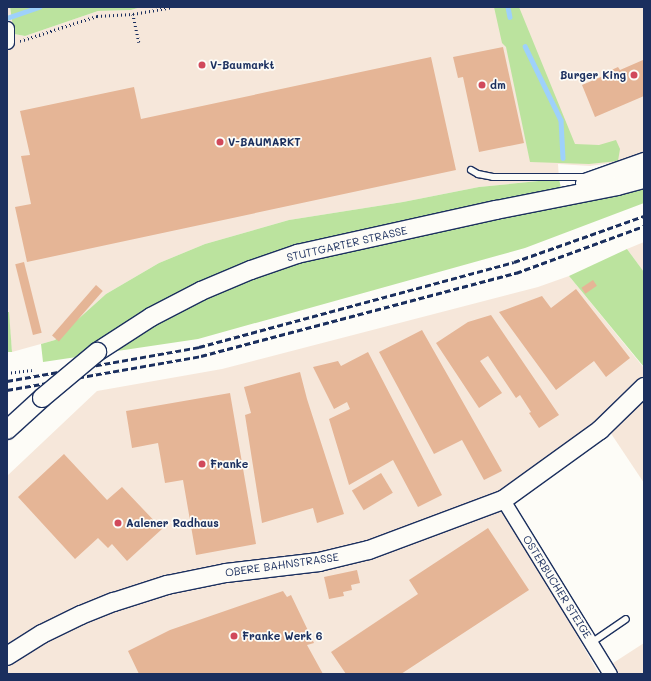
<!DOCTYPE html>
<html>
<head>
<meta charset="utf-8">
<style>
	body { margin:0 }
	#map { position:relative; width:651px; height:681px; overflow:hidden; background:#fdfcf7; font-family:Mali,sans-serif }
	div>[style] { position:absolute }
	[style*='--x'] { left:calc(var(--x)*1px); top:calc(var(--y)*1px); width:calc(var(--w)*1px); rotate:calc(var(--a)*1deg) }
	.built>* { inset:0; background:#f6e7da }
	.green>* { inset:0; background:#bbe39e }
	.stream>* { height:4.5px; margin:-2.25px; padding:0 2.25px; transform-origin:2.25px; border-radius:2.25px; background:#9ed1fb }
	.building>* { inset:0; background:#e5b596; transform-origin:0 0 }
	.path>* { height:2.5px; margin-top:-1.25px; transform-origin:0; background:repeating-linear-gradient(90deg,#1b2f5e 0 1px,transparent 0 4px) }
	.roads { filter:drop-shadow(1px 0 #1b2f5e) drop-shadow(-1px 0 #1b2f5e) drop-shadow(0 1px #1b2f5e) drop-shadow(0 -1px #1b2f5e) }
	.lane>* { height:6px; margin:-3px; padding:0 3px; transform-origin:3px; border-radius:3px; background:#fdfcf7 }
	.street>* { height:13px; margin:-6.5px; padding:0 6.5px; transform-origin:6.5px; border-radius:6.5px; background:#fdfcf7 }
	.secondary>* { height:18px; margin:-9px; padding:0 9px; transform-origin:9px; border-radius:9px; background:#fdfcf7 }
	.rail>* { height:3px; margin-top:-1.5px; transform-origin:0; background:repeating-linear-gradient(90deg,#1b2f5e 0 6px,transparent 0 9px) }
	.bridges { filter:drop-shadow(1px 0 #1b2f5e) drop-shadow(-1px 0 #1b2f5e) drop-shadow(0 1px #1b2f5e) drop-shadow(0 -1px #1b2f5e) }
	.secondary-bridge>* { height:18px; margin:-9px; padding:0 9px; transform-origin:9px; border-radius:9px; background:#fdfcf7 }
	.dots>* { width:11px; height:11px; translate:-50% -50%; box-sizing:border-box; border:2px solid #fdfcf7; border-radius:50% }
	span { translate:-50% -50%; white-space:nowrap; text-align:center; line-height:1.15; -webkit-text-stroke:3.5px #fdfcf7; paint-order:stroke }
	.poi-label { font-size:11px; color:#1b2f5e; font-weight:700 }
	.left { translate:0 -50%; text-align:left }
	.right { translate:-100% -50%; text-align:right }
	.street-label { font-size:11px; color:#1b2f5e }
	.frame { position:absolute; inset:0; border:8px solid #1b2f5e; pointer-events:none }
</style>
</head>
<body>
<div id="map">
	<div class="built">
		<div style="clip-path:polygon(7px 7px,10px 7px,14px 34px,25px 36px,98px 11px,131px 10px,141px 7px,644px 7px,644px 154px,618px 162px,590px 166px,558px 164px,559px 179px,479px 187px,403px 202px,289px 220px,205px 244px,159px 263px,106px 294px,55px 340px,12px 352px,7px 297px)"></div>
		<div style="clip-path:polygon(644px 242px,644px 272px,627px 249px)"></div>
		<div style="clip-path:polygon(569px 276px,644px 368px,644px 483px,604px 423px,499px 498px,599px 674px,7px 674px,7px 476px,97px 391px,222px 369px,538px 287px)"></div>
		<div style="clip-path:polygon(644px 643px,644px 674px,616px 674px,610px 665px)"></div>
	</div>
	<div class="green">
		<div style="clip-path:polygon(10px 7px,141px 7px,131px 10px,98px 11px,25px 36px,14px 34px)"></div>
		<div style="clip-path:polygon(494px 7px,519px 7px,575px 144px,599px 145px,616px 140px,620px 149px,618px 161px,589px 164px,530px 162px,506px 47px,502px 43px)"></div>
		<div style="clip-path:polygon(559px 179px,565px 206px,644px 188px,644px 203px,525px 248px,198px 339px,43px 362px,41px 344px,55px 340px,106px 294px,159px 263px,205px 244px,289px 220px,403px 202px,479px 187px)"></div>
		<div style="clip-path:polygon(627px 249px,644px 272px,644px 367px,569px 276px)"></div>
		<div style="clip-path:polygon(7px 312px,9px 312px,12px 352px,7px 352px)"></div>
	</div>
	<div class="stream">
		<div style="--x:508;--y:7;--w:10;--a:79"></div>
		<div style="--x:7;--y:18;--w:34;--a:-19"></div>
		<div style="--x:525;--y:46;--w:82;--a:64.1"></div>
		<div style="--x:561;--y:120;--w:38;--a:87"></div>
	</div>
	<div class="building">
		<div style="clip-path:polygon(503px 47px,524px 143px,479px 152px,463px 77px,458px 78px,453px 57px)"></div>
		<div style="clip-path:polygon(431px 57px,456px 170px,27px 262px,15px 207px,31px 204px,21px 156px,30px 155px,20px 111px,134px 87px,141px 119px)"></div>
		<div style="clip-path:polygon(643px 60px,644px 96px,595px 117px,582px 85px,608px 74px,607px 72px,618px 67px,620px 70px)"></div>
		<div style="left:24px;top:262px;width:73px;height:9px;rotate:76deg"></div>
		<div style="left:593px;top:280px;width:7px;height:14px;rotate:56deg"></div>
		<div style="left:96px;top:285px;width:9px;height:67px;rotate:41deg"></div>
		<div style="clip-path:polygon(576px 289px,630px 358px,606px 377px,594px 361px,556px 390px,499px 312px,542px 296px,551px 308px)"></div>
		<div style="clip-path:polygon(491px 315px,559px 415px,539px 428px,529px 413px,531px 412px,520px 395px,516px 398px,488px 356px,480px 361px,502px 393px,479px 408px,436px 343px,468px 322px)"></div>
		<div style="clip-path:polygon(422px 330px,502px 471px,484px 480px,462px 440px,434px 454px,379px 352px)"></div>
		<div style="clip-path:polygon(368px 352px,442px 495px,418px 507px,393px 460px,349px 485px,329px 419px,350px 409px,347px 402px,334px 409px,313px 367px,338px 361px,341px 366px)"></div>
		<div style="clip-path:polygon(300px 372px,307px 399px,344px 514px,317px 523px,313px 508px,262px 523px,245px 415px,251px 413px,244px 387px)"></div>
		<div style="clip-path:polygon(230px 393px,256px 544px,196px 555px,183px 480px,165px 483px,158px 443px,132px 448px,126px 411px)"></div>
		<div style="clip-path:polygon(64px 454px,107px 500px,122px 487px,162px 529px,127px 561px,112px 544px,108px 548px,98px 538px,75px 559px,18px 497px)"></div>
		<div style="left:381px;top:473px;width:23px;height:34px;rotate:59deg"></div>
		<div style="clip-path:polygon(488px 528px,529px 590px,401px 674px,346px 674px,331px 652px,418px 594px,409px 580px)"></div>
		<div style="clip-path:polygon(357px 570px,360px 583px,351px 585px,352px 590px,343px 592px,344px 596px,329px 599px,324px 577px)"></div>
		<div style="clip-path:polygon(283px 591px,287px 597px,291px 595px,314px 643px,307px 645px,323px 674px,139px 674px,128px 651px,170px 630px)"></div>
	</div>
	<div class="path">
		<div style="--x:133;--y:14;--w:29;--a:78"></div>
		<div style="--x:20;--y:41;--w:81;--a:-18"></div>
		<div style="--x:97;--y:16;--w:36;--a:-3"></div>
		<div style="--x:133;--y:14;--w:39;--a:-10"></div>
		<div style="--x:7;--y:373;--w:25;--a:-7"></div>
	</div>
	<div class="roads">
		<div class="lane">
			<div style="--x:471;--y:170;--w:8;--a:30"></div>
			<div style="--x:478;--y:174;--w:15;--a:11"></div>
			<div style="--x:493;--y:177;--w:93;--a:0"></div>
			<div style="--x:591;--y:643;--w:42;--a:-34.4"></div>
		</div>
		<div class="street">
			<div style="--x:7;--y:28;--w:14;--a:90"></div>
			<div style="--x:503;--y:500;--w:204;--a:58.4"></div>
		</div>
		<div class="secondary">
			<div style="--x:585;--y:183;--w:63;--a:-19.6"></div>
			<div style="--x:97;--y:352;--w:64;--a:-32.9"></div>
			<div style="--x:151;--y:317;--w:56;--a:-27.5"></div>
			<div style="--x:201;--y:291;--w:54;--a:-22.8"></div>
			<div style="--x:251;--y:270;--w:49;--a:-19.2"></div>
			<div style="--x:297;--y:254;--w:204;--a:-12.5"></div>
			<div style="--x:496;--y:210;--w:123;--a:-11.2"></div>
			<div style="--x:617;--y:186;--w:28;--a:-15"></div>
			<div style="--x:7;--y:430;--w:47;--a:-42.4"></div>
			<div style="--x:7;--y:656;--w:41;--a:-32.2"></div>
			<div style="--x:42;--y:634;--w:43;--a:-26"></div>
			<div style="--x:81;--y:615;--w:35;--a:-22"></div>
			<div style="--x:114;--y:602;--w:56;--a:-17.8"></div>
			<div style="--x:167;--y:585;--w:60;--a:-11.5"></div>
			<div style="--x:226;--y:573;--w:94;--a:-6.7"></div>
			<div style="--x:319;--y:562;--w:51;--a:-13.5"></div>
			<div style="--x:369;--y:550;--w:143;--a:-20.5"></div>
			<div style="--x:503;--y:500;--w:120;--a:-35.8"></div>
			<div style="--x:600;--y:430;--w:62;--a:-44.3"></div>
		</div>
	</div>
	<div class="rail">
		<div style="--x:7;--y:381;--w:195;--a:-10"></div>
		<div style="--x:199;--y:347;--w:326;--a:-15.1"></div>
		<div style="--x:514;--y:262;--w:138;--a:-19.5"></div>
		<div style="--x:7;--y:390;--w:197;--a:-9.9"></div>
		<div style="--x:201;--y:356;--w:326;--a:-14.8"></div>
		<div style="--x:516;--y:273;--w:136;--a:-20.2"></div>
	</div>
	<div class="bridges">
		<div class="secondary-bridge">
			<div style="--x:42;--y:398;--w:72;--a:-39.9"></div>
		</div>
	</div>
	<div class="dots">
		<div style="left:202px;top:65px;background:#d1495b"></div>
		<div style="left:634px;top:75px;background:#d1495b"></div>
		<div style="left:482px;top:85px;background:#d1495b"></div>
		<div style="left:220px;top:142px;background:#d1495b"></div>
		<div style="left:202px;top:464px;background:#d1495b"></div>
		<div style="left:118px;top:523px;background:#d1495b"></div>
		<div style="left:234px;top:636px;background:#d1495b"></div>
	</div>
	<div class="poi-label">
		<span class="left" style="left:210px;top:65px">V-Baumarkt</span>
		<span class="right" style="left:626px;top:75px">Burger King</span>
		<span class="left" style="left:490px;top:85px">dm</span>
		<span class="left" style="left:228px;top:142px">V-BAUMARKT</span>
		<span class="left" style="left:210px;top:464px">Franke</span>
		<span class="left" style="left:126px;top:523px">Aalener Radhaus</span>
		<span class="left" style="left:242px;top:636px">Franke Werk 6</span>
	</div>
	<div class="street-label">
		<span style="left:347px;top:244px;rotate:-13deg">STUTTGARTER STRASSE</span>
		<span style="left:282px;top:565px;rotate:-8deg">OBERE BAHNSTRASSE</span>
		<span style="left:557px;top:587px;rotate:58deg">OSTERBUCHER STEIGE</span>
	</div>
	<div class="frame"></div>
</div>
</body>
</html>
